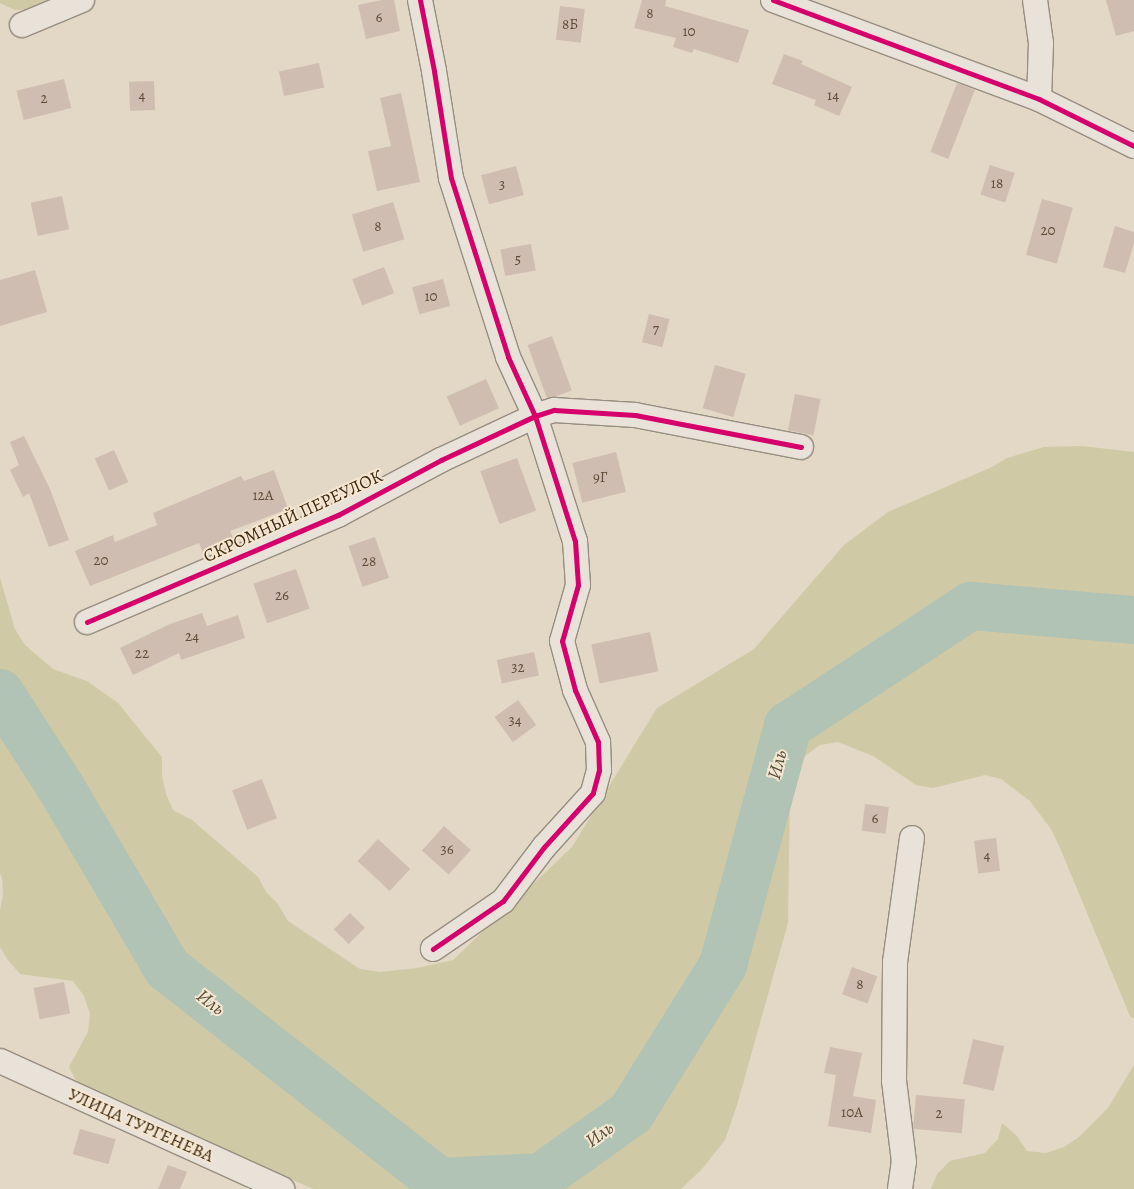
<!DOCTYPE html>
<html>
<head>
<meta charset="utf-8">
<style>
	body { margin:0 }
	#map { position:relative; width:1134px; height:1189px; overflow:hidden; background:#e3d7c5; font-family:Alegreya,serif }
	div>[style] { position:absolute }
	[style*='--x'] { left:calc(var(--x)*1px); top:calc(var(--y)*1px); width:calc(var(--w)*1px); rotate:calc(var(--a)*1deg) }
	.green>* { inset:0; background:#d0c9a5 }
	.river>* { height:48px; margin:-24px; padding:0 24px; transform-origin:24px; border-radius:24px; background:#b0c3b4 }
	.building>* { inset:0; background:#cfbdb2; transform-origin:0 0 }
	.roads { filter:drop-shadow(1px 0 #978d80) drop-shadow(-1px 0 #978d80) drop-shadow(0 1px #978d80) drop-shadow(0 -1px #978d80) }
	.minor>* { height:24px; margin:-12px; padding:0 12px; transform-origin:12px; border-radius:12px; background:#e8e2d9 }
	.cycleway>* { height:5px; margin:-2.5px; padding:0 2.5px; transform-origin:2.5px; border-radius:2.5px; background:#d6006c }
	span { translate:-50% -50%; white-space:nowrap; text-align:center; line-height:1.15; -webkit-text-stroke:4px #f5e6d1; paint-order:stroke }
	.number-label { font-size:15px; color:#5f4c37 }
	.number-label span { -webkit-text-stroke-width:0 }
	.street-label { font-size:18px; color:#3a270e }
	.water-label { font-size:19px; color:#524c36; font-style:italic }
</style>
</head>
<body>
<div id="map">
	<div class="green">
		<div style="clip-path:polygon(0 0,62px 0,34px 9px,15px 10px,0 3px)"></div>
		<div style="clip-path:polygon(1082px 446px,1134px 452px,1134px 1019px,1130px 1016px,1060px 848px,1051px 829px,1030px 801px,1001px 779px,985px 775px,933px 788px,916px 785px,873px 756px,838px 742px,820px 745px,805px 756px,790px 787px,788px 923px,737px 1105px,725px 1140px,702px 1169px,681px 1189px,313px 1189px,77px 1083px,69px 1067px,88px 1032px,90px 1014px,84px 996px,73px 981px,20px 974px,8px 960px,0 947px,0 910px,3px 895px,2px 878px,0 873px,0 578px,15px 629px,25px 645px,53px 669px,87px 681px,118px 703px,162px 757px,162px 776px,166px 794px,173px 810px,192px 820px,258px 877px,266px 892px,278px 904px,288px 921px,360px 969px,380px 972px,417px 968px,453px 960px,572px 847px,657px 708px,754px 649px,844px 545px,888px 512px,992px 467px,1007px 458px,1044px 447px)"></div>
		<div style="clip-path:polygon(1134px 1065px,1134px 1189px,931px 1189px,937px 1174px,950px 1161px,985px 1153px,998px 1139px,1002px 1123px,1017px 1136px,1027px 1151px,1046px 1153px,1064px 1147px,1079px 1137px,1108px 1108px)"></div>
	</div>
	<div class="river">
		<div style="--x:0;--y:693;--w:111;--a:57.2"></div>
		<div style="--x:60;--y:786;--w:211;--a:59.5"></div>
		<div style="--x:167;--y:968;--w:347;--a:38.1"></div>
		<div style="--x:440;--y:1182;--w:101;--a:-2.8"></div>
		<div style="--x:541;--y:1177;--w:110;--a:-35.4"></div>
		<div style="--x:631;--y:1113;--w:174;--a:-58.1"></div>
		<div style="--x:723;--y:965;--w:248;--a:-74.8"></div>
		<div style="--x:788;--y:726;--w:219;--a:-33.3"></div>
		<div style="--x:971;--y:606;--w:164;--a:4.9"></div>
	</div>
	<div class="building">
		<div style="clip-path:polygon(382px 0,394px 0,400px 31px,366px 39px,358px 5px)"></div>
		<div style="clip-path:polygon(642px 0,666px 0,665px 6px,749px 30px,738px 63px,694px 49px,692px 53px,673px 47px,676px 38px,634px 28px)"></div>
		<div style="clip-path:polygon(1106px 0,1134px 0,1134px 31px,1116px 36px)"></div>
		<div style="left:560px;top:6px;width:25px;height:34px;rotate:7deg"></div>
		<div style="clip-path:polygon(784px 54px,803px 61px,801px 64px,852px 87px,839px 116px,814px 105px,816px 100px,772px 84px)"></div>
		<div style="left:319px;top:63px;width:25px;height:41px;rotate:78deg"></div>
		<div style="left:64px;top:79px;width:30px;height:49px;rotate:76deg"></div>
		<div style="left:154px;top:81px;width:29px;height:25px;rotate:88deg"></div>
		<div style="left:957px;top:83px;width:19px;height:74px;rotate:21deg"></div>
		<div style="clip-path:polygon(401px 93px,420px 182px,377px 191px,368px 151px,391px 146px,380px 98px)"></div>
		<div style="left:990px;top:165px;width:26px;height:31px;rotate:18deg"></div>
		<div style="left:516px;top:166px;width:30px;height:36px;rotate:75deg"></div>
		<div style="left:62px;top:196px;width:34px;height:32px;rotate:78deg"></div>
		<div style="left:1042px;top:199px;width:32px;height:58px;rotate:16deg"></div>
		<div style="left:393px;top:202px;width:39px;height:43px;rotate:73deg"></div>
		<div style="clip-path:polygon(1115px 226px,1134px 232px,1134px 243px,1125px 273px,1103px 267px)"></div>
		<div style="left:531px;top:244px;width:27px;height:31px;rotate:80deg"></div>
		<div style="left:384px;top:267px;width:28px;height:34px;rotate:69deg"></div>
		<div style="clip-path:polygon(35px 270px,47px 312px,0 326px,0 280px)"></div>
		<div style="left:443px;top:279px;width:28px;height:32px;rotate:75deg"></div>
		<div style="left:649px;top:314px;width:21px;height:29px;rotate:14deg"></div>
		<div style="left:552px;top:336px;width:58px;height:26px;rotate:70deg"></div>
		<div style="left:715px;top:365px;width:32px;height:45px;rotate:16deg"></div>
		<div style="left:486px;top:379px;width:32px;height:43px;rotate:66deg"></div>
		<div style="left:795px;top:394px;width:26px;height:37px;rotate:11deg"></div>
		<div style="clip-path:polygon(24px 436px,50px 489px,69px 540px,49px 547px,29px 493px,23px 497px,10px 470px,19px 465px,10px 442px)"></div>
		<div style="left:114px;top:450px;width:35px;height:21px;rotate:66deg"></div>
		<div style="left:616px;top:452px;width:41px;height:45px;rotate:76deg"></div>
		<div style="left:517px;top:458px;width:56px;height:39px;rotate:70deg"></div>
		<div style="clip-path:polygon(274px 470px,288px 509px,230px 531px,234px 540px,203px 553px,199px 543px,90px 586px,75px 551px,113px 535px,115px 542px,157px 525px,153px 513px,241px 476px,244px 481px)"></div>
		<div style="left:375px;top:537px;width:43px;height:28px;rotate:71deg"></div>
		<div style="left:296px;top:569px;width:42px;height:45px;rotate:71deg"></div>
		<div style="clip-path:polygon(202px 613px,207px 626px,238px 615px,245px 638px,181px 660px,179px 653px,133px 675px,120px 648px,170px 624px)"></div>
		<div style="left:650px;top:632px;width:40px;height:60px;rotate:78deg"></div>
		<div style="left:534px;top:652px;width:24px;height:38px;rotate:78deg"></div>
		<div style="left:518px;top:700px;width:31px;height:29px;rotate:54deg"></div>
		<div style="left:262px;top:779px;width:42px;height:32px;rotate:69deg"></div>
		<div style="left:865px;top:804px;width:24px;height:27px;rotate:7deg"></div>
		<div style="left:444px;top:826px;width:36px;height:33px;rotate:42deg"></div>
		<div style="left:996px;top:838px;width:33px;height:22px;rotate:83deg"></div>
		<div style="left:378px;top:839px;width:44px;height:30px;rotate:43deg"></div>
		<div style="left:350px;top:913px;width:21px;height:23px;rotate:45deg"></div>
		<div style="left:852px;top:967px;width:27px;height:29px;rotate:20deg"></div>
		<div style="left:64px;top:982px;width:32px;height:31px;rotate:79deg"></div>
		<div style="left:973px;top:1039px;width:32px;height:46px;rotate:13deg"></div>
		<div style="clip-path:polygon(830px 1047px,862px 1053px,853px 1096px,876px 1100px,871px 1133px,828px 1126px,836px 1075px,824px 1073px)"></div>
		<div style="left:916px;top:1095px;width:49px;height:34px;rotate:5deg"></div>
		<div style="left:80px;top:1129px;width:37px;height:26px;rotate:16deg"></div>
		<div style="clip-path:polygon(168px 1165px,187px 1172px,180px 1189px,158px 1189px)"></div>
	</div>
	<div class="roads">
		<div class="minor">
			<div style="--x:420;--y:0;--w:72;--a:78.8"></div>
			<div style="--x:434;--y:71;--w:108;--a:81"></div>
			<div style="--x:451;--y:178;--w:188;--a:72.3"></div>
			<div style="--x:508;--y:357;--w:65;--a:65.4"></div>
			<div style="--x:535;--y:416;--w:131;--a:72.3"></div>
			<div style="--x:575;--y:541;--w:44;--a:86.1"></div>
			<div style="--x:578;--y:585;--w:58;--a:105.9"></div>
			<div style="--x:562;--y:641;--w:51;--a:75.1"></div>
			<div style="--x:575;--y:690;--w:57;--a:66.1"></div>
			<div style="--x:598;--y:742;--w:28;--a:88"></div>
			<div style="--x:599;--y:770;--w:24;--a:105"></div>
			<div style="--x:593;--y:793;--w:73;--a:132.2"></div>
			<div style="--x:544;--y:847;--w:68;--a:127.2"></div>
			<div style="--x:503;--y:901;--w:85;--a:145.6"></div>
			<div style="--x:773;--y:0;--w:284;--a:20.4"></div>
			<div style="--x:1039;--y:99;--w:106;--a:26.3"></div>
			<div style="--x:1035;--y:0;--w:43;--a:82.1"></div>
			<div style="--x:1041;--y:43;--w:56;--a:92"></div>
			<div style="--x:22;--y:25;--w:65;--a:-22.6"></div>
			<div style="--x:87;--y:622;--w:273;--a:-23.1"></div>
			<div style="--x:338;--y:515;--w:117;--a:-28.1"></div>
			<div style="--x:441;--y:460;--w:104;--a:-25.1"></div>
			<div style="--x:535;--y:416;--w:20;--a:-18"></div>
			<div style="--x:554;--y:410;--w:81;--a:3.5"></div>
			<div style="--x:635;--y:415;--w:169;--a:10.9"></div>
			<div style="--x:0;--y:1061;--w:310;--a:24.4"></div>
			<div style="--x:900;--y:1189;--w:27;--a:-82"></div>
			<div style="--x:904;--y:1162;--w:82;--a:-97"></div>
			<div style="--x:894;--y:1081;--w:119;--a:-89.5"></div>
			<div style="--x:895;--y:962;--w:125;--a:-82.2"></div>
		</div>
	</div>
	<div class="cycleway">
		<div style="--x:420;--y:0;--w:72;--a:78.8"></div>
		<div style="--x:434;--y:71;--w:108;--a:81"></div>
		<div style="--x:451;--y:178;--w:188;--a:72.3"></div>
		<div style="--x:508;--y:357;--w:65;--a:65.4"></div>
		<div style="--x:535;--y:416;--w:131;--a:72.3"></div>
		<div style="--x:575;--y:541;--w:44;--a:86.1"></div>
		<div style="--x:578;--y:585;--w:58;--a:105.9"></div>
		<div style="--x:562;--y:641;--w:51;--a:75.1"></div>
		<div style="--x:575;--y:690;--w:57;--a:66.1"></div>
		<div style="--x:598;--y:742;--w:28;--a:88"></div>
		<div style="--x:599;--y:770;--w:24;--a:105"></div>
		<div style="--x:593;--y:793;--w:73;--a:132.2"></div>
		<div style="--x:544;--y:847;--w:68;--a:127.2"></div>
		<div style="--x:503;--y:901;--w:85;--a:145.6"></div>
		<div style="--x:773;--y:0;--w:284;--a:20.4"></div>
		<div style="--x:1039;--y:99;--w:106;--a:26.3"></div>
		<div style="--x:87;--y:622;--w:273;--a:-23.1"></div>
		<div style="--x:338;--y:515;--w:117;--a:-28.1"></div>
		<div style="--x:441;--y:460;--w:104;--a:-25.1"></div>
		<div style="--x:535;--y:416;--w:20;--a:-18"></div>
		<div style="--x:554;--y:410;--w:81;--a:3.5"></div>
		<div style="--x:635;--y:415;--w:169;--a:10.9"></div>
	</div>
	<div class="number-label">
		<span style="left:650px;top:14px">8</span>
		<span style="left:379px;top:18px">6</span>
		<span style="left:570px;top:25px">8Б</span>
		<span style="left:689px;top:32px">10</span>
		<span style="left:142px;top:96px">4</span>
		<span style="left:833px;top:96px">14</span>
		<span style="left:44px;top:99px">2</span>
		<span style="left:997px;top:184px">18</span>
		<span style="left:502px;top:185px">3</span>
		<span style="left:378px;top:227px">8</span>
		<span style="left:1048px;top:231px">20</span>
		<span style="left:518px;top:260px">5</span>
		<span style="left:431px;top:297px">10</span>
		<span style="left:656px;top:330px">7</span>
		<span style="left:600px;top:478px">9Г</span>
		<span style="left:263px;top:496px">12А</span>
		<span style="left:101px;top:561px">20</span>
		<span style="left:369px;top:562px">28</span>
		<span style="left:282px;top:596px">26</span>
		<span style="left:192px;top:637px">24</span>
		<span style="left:142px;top:654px">22</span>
		<span style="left:518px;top:668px">32</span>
		<span style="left:515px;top:721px">34</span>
		<span style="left:875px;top:819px">6</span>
		<span style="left:447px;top:850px">36</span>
		<span style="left:987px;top:856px">4</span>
		<span style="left:860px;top:985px">8</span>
		<span style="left:852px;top:1113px">10А</span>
		<span style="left:939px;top:1114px">2</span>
	</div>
	<div class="street-label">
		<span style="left:293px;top:516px;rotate:-25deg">СКРОМНЫЙ ПЕРЕУЛОК</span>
		<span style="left:141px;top:1125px;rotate:24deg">УЛИЦА ТУРГЕНЕВА</span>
	</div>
	<div class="water-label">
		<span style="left:778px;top:765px;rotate:-75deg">Иль</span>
		<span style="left:210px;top:1003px;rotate:38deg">Иль</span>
		<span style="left:600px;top:1135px;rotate:-36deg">Иль</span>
	</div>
</div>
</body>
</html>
